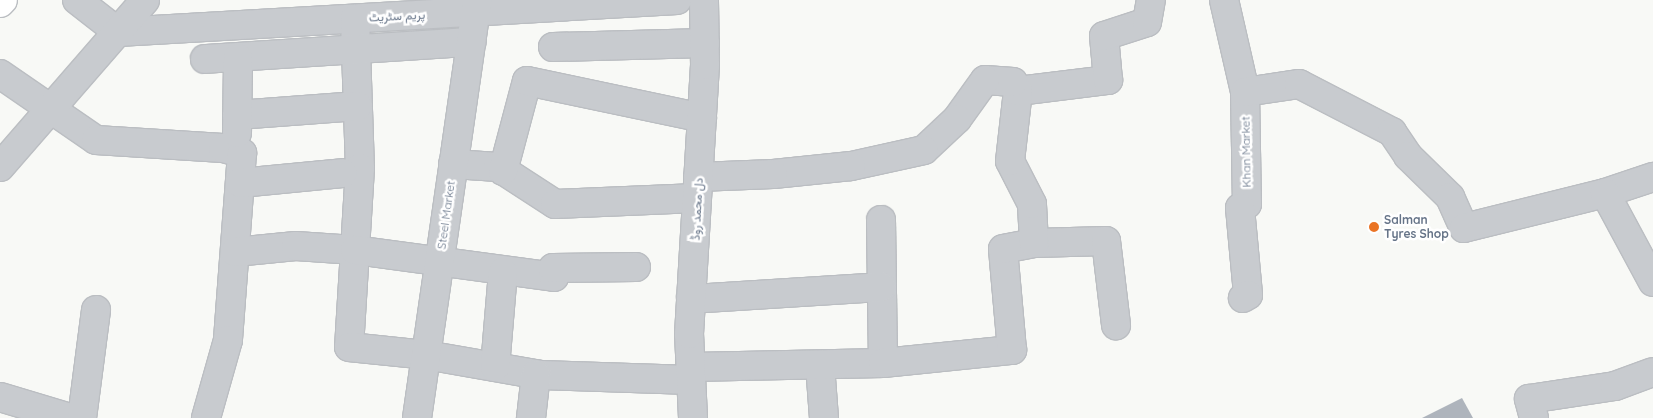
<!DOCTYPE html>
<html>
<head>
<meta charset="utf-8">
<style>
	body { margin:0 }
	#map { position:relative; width:1653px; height:418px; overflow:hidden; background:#f8f9f6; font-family:Quicksand,Vazirmatn,sans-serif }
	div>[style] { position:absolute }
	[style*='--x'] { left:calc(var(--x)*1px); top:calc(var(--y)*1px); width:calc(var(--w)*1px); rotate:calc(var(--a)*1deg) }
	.building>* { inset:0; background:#aeb4bc }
	.roads { filter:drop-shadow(1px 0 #bbbec2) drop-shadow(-1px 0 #bbbec2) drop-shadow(0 1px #bbbec2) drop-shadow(0 -1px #bbbec2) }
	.minor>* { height:28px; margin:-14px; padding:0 14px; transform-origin:14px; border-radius:14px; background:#c8cbcf }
	.major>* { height:28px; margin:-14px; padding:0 14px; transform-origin:14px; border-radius:14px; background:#fff }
	.dots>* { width:14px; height:14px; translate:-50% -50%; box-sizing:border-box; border:2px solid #fff; border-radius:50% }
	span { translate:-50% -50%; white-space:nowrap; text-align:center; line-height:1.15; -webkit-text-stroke:5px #fff; paint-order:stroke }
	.street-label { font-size:12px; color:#667488 }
	.poi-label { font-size:12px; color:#667488; font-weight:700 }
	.left { translate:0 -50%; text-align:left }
</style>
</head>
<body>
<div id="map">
	<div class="building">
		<div style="clip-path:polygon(1462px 398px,1473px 418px,1422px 418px)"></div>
	</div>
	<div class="roads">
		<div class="minor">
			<div style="--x:77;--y:0;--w:52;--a:38"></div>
			<div style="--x:118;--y:32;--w:560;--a:-3.28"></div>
			<div style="--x:1224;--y:0;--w:94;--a:77.1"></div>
			<div style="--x:1245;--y:92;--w:112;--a:89"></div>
			<div style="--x:1247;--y:204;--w:8;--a:150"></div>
			<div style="--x:1240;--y:208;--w:87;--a:84.7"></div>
			<div style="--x:1248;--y:295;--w:6;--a:149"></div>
			<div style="--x:355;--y:19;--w:149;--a:88.1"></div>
			<div style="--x:360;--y:168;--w:179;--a:93.5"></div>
			<div style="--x:349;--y:347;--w:77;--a:5.9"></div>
			<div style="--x:426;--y:355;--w:117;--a:9.9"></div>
			<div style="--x:541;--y:375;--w:150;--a:1.9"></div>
			<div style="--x:553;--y:47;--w:152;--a:-1.5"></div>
			<div style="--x:205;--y:59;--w:267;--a:-3.7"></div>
			<div style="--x:0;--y:74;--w:116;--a:34.5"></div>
			<div style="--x:96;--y:140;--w:127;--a:3.6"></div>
			<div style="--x:223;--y:148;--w:20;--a:15"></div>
			<div style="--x:242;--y:153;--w:188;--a:94.3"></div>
			<div style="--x:228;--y:340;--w:81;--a:105.8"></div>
			<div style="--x:1018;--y:91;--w:91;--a:-7"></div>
			<div style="--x:1108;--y:80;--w:44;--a:-95.2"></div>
			<div style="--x:1104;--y:36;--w:45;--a:-18"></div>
			<div style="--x:1147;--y:22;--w:22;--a:-80"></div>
			<div style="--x:1245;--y:92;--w:55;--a:-8.4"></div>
			<div style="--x:1299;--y:84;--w:105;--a:27.3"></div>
			<div style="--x:1392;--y:132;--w:29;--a:56"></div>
			<div style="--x:1408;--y:156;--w:59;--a:44.3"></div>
			<div style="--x:1450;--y:197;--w:34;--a:66"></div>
			<div style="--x:1464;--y:228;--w:145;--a:-13.9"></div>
			<div style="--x:1605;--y:193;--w:51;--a:-18.4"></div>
			<div style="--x:237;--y:115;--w:121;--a:-4.3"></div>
			<div style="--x:237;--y:133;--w:75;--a:-89.2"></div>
			<div style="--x:453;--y:164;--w:45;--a:3.8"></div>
			<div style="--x:498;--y:167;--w:68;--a:33"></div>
			<div style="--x:555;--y:204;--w:142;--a:-2.4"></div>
			<div style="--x:0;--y:167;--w:221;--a:-49"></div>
			<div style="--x:503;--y:171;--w:93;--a:-75.1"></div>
			<div style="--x:527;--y:81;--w:179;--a:11.9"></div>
			<div style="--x:240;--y:183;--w:103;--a:-5.5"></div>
			<div style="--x:1605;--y:193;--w:101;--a:61.7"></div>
			<div style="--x:881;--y:220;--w:143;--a:89.2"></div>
			<div style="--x:1034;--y:243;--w:72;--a:-1.6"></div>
			<div style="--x:1106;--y:241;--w:85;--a:83.2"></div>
			<div style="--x:235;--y:252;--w:61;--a:-5.6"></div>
			<div style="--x:296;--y:246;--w:59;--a:3.9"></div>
			<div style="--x:355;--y:250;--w:201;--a:7.7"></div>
			<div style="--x:554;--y:277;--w:9;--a:-96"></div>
			<div style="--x:553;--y:268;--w:83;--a:-0.7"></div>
			<div style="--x:691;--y:299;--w:191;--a:-3.6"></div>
			<div style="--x:820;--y:365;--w:53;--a:85.7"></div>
			<div style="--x:495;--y:367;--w:95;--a:-85.2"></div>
			<div style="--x:691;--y:367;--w:192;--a:-1.2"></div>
			<div style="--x:883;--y:363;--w:130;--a:-5.8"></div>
			<div style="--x:1012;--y:350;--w:101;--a:-95.1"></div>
			<div style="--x:1003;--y:249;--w:32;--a:-11"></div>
			<div style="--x:1034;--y:243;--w:39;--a:-93"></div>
			<div style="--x:1032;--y:204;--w:48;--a:-117.1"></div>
			<div style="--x:1010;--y:161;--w:70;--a:-83.5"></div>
			<div style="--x:1018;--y:91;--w:10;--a:-119"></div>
			<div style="--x:1013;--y:82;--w:28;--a:-176"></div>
			<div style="--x:985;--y:80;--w:48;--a:125.7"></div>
			<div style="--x:957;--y:119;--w:45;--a:136.8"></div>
			<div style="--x:924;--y:150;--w:75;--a:167.6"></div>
			<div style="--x:851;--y:166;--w:78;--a:174.1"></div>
			<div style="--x:773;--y:174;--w:75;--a:177.7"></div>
			<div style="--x:0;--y:397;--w:73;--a:16.7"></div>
			<div style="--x:82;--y:418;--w:109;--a:-82.6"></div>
			<div style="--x:417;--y:418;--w:422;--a:-81.8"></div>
			<div style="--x:531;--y:418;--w:44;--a:-83.5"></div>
			<div style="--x:693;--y:418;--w:84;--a:-92.7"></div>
			<div style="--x:689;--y:334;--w:269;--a:-86.6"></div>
			<div style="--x:705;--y:65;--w:65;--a:-90.9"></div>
			<div style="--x:1534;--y:418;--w:20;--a:-105"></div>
			<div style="--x:1529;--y:399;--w:87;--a:-8.6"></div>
			<div style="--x:1615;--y:386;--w:40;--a:-20.2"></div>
		</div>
		<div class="major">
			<div style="--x:0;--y:3;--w:4;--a:-45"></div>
		</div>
	</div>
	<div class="dots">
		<div style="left:1374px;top:227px;background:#ea7425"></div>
	</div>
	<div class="street-label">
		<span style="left:397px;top:16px;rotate:-3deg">پریم سٹریٹ</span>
		<span style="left:1246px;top:152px;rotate:-91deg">Khan Market</span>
		<span style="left:697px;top:209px;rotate:-87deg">دل محمد روڈ</span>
		<span style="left:446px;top:215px;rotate:-82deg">Steel Market</span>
	</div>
	<div class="poi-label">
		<span class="left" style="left:1384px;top:227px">Salman<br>Tyres Shop</span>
	</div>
</div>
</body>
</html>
